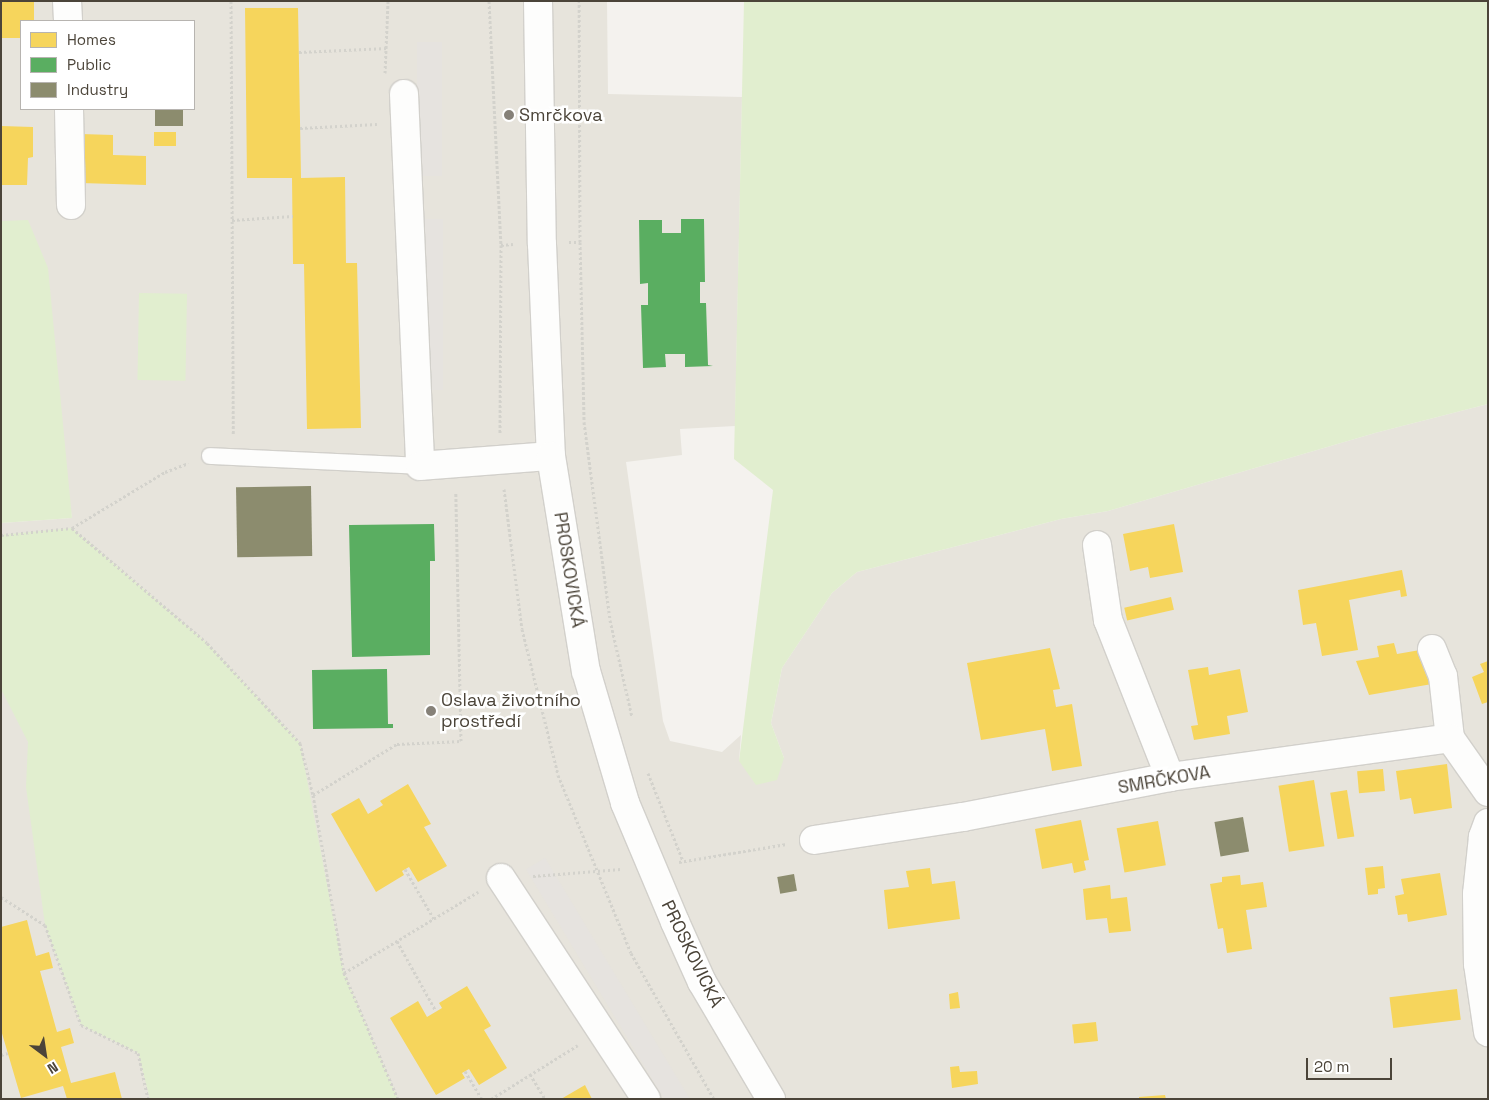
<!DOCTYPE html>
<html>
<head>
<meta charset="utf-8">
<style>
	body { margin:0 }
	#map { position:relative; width:1489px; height:1100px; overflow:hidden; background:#f4f2ee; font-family:"Space Grotesk",sans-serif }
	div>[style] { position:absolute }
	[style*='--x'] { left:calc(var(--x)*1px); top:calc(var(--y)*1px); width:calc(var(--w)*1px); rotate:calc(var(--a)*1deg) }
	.residential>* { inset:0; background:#e7e4dc }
	.green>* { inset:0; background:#e1eecf; transform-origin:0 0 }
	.parking>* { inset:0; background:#e6e3df; transform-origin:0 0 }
	.homes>* { inset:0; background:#f6d55c; transform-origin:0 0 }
	.public>* { inset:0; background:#5aae61 }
	.industry>* { inset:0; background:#8c8c6e; transform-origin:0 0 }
	.path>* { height:3px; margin-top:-1.5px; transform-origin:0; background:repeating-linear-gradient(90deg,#d3d2cc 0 2.5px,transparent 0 5px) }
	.roads { filter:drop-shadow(1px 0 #d2d0cb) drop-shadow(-1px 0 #d2d0cb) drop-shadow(0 1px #d2d0cb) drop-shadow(0 -1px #d2d0cb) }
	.service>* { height:16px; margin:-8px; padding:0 8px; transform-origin:8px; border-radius:8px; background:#fdfdfc }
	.minor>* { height:28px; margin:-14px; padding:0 14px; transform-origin:14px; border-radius:14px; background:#fdfdfc }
	.tertiary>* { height:28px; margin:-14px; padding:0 14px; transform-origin:14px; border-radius:14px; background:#fdfdfc }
	.dots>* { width:14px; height:14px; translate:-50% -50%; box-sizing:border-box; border:2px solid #fff; border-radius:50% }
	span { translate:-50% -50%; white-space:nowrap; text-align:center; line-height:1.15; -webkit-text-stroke:5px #fff; paint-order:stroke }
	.poi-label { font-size:18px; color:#4b4439 }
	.left { translate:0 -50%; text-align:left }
	.street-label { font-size:18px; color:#4b4439 }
	.frame { position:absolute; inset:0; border:2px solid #4b4439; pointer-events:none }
	.legend { position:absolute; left:20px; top:20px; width:175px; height:90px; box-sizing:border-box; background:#fff; border:1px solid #b7b4b0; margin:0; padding:6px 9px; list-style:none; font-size:15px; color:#4b4439 }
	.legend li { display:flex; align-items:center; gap:10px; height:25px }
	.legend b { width:25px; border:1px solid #b7b4b0 }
	.north { position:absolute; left:20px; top:1030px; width:50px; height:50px; -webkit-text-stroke:4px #fff; paint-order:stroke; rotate:149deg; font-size:14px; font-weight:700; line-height:20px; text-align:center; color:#4b4439 }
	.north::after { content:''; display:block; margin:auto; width:18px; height:22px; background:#4b4439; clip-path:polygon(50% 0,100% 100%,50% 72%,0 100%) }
	.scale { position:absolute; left:1306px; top:1058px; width:86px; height:22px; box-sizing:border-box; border:2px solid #4b4439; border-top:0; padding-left:6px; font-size:15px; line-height:18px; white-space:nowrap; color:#4b4439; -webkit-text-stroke:4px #fff; paint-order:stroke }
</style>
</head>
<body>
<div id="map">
	<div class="residential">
		<div style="clip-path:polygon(evenodd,1px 1px,607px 1px,608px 94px,742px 97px,735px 426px,680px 429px,682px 455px,626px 462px,663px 721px,670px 741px,722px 752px,741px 735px,739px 761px,784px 758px,771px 723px,782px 668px,832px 593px,857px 572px,1061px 519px,1108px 511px,1375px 433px,1488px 404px,1488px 1099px,1px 1099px,1px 523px,72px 518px,28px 221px,1px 221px,1px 1px,21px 21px,194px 21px,194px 109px,21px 109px,21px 21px)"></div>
	</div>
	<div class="green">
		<div style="clip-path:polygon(744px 1px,1488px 1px,1488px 404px,1375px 433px,1108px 511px,1061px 519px,857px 572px,832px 593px,782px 668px,771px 723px,784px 758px,777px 780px,756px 785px,739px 761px,773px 490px,734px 459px)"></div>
		<div style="clip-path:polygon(28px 220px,48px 268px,72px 518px,1px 523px,1px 221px)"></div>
		<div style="left:139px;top:293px;width:48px;height:87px;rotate:1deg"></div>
		<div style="clip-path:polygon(72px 528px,207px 643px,300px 743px,344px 973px,398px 1099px,150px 1099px,138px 1053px,81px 1025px,45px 925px,26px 787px,28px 742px,1px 689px,1px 535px)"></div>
	</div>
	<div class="parking">
		<div style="left:417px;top:42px;width:25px;height:134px"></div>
		<div style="left:443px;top:219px;width:171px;height:21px;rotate:90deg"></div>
		<div style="left:545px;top:858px;width:280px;height:22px;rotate:59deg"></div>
	</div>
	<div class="homes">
		<div style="clip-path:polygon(1px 1px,34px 1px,34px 21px,21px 21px,21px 38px,1px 38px)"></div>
		<div style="clip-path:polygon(245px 8px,298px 8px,301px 178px,345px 177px,346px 263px,357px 263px,361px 428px,307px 429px,304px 264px,293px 264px,292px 178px,247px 178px)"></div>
		<div style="clip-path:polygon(1px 126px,33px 127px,33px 157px,28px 158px,27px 185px,1px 185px)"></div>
		<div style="left:154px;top:132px;width:22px;height:14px"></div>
		<div style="clip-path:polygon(81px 134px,113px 135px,113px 155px,146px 156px,146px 185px,81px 183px)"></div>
		<div style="clip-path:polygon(1174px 524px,1183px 572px,1150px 578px,1148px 567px,1130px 571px,1123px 534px)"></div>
		<div style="clip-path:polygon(1402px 570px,1407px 596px,1401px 597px,1400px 590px,1349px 600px,1358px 650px,1322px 656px,1316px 623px,1303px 625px,1298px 590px)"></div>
		<div style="left:1171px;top:597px;width:13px;height:48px;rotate:77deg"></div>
		<div style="clip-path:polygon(1394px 643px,1397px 654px,1420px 650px,1432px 684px,1369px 695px,1356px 661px,1379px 657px,1377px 646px)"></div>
		<div style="clip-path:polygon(1050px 648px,1060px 689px,1053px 690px,1056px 707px,1072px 704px,1082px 766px,1052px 771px,1045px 729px,981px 740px,967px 663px)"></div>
		<div style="clip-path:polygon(1488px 661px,1488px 702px,1482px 704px,1472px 677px,1484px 672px,1480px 664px)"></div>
		<div style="clip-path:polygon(1208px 667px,1209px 675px,1240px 669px,1248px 712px,1227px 716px,1230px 734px,1194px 740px,1191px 726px,1198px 725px,1188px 670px)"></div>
		<div style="clip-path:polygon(1447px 764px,1452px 808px,1414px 814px,1411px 798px,1400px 800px,1396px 771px)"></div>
		<div style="left:1383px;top:769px;width:22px;height:26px;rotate:85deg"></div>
		<div style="left:1314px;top:780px;width:67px;height:36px;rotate:81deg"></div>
		<div style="clip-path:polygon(408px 784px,431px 824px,424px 827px,447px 866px,418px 882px,409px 867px,402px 871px,404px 875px,376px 892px,331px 814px,359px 798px,368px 814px,383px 805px,380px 801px)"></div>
		<div style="left:1347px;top:790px;width:47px;height:17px;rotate:81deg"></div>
		<div style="clip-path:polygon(1081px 820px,1089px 860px,1084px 861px,1086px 870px,1074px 873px,1072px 863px,1042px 869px,1035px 829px)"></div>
		<div style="left:1158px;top:821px;width:45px;height:42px;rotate:80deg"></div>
		<div style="clip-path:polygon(1383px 866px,1385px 888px,1378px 889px,1378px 894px,1368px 895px,1365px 868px)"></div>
		<div style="clip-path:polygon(930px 868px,932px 884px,955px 881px,960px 919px,888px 929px,884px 890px,909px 887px,906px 871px)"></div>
		<div style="clip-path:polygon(1440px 873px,1447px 915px,1408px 922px,1407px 914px,1398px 915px,1395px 896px,1404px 894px,1401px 879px)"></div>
		<div style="clip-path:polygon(1240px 875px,1241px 885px,1263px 882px,1267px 907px,1246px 910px,1252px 949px,1227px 953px,1223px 928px,1218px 929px,1210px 884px,1222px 882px,1222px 877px)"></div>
		<div style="clip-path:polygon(1110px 885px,1111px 899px,1127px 897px,1131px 931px,1109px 933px,1107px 918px,1086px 920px,1083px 889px)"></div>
		<div style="clip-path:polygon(27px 920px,36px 956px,49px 952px,53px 968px,40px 971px,57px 1032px,70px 1028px,74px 1043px,61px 1047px,71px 1083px,115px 1072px,122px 1099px,67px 1099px,63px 1086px,21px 1098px,1px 1030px,1px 927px)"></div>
		<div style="clip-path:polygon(467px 986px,491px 1026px,484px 1030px,507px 1068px,479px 1085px,469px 1069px,462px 1073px,465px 1078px,436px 1095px,390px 1018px,418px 1001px,427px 1017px,442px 1008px,439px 1003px)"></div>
		<div style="left:1457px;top:989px;width:31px;height:68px;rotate:83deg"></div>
		<div style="clip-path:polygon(958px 992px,960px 1008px,950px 1009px,949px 994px)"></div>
		<div style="left:1096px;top:1022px;width:19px;height:24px;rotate:84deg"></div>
		<div style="clip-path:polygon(959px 1066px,960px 1072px,977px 1071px,978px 1084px,952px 1088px,950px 1067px)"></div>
		<div style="clip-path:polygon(585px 1085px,592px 1099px,561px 1099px)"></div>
		<div style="clip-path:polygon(1165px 1095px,1166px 1099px,1139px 1099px,1139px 1097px)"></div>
	</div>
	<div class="public">
		<div style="clip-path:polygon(681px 219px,704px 219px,705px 282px,700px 282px,700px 303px,706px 303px,708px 365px,713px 366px,685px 367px,685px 354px,665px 354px,666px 367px,643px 368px,641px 305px,648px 305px,648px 283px,640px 284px,639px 220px,662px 220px,662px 233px,681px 233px)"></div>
		<div style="clip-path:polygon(434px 524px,435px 561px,430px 561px,430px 655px,352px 657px,349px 525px)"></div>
		<div style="clip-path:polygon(387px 669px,388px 724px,393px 724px,393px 728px,313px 729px,312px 670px)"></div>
	</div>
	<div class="industry">
		<div style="left:155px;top:109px;width:28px;height:17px"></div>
		<div style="left:311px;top:486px;width:70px;height:75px;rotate:89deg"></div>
		<div style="left:1243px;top:817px;width:35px;height:29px;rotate:80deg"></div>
		<div style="left:794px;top:874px;width:17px;height:17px;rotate:80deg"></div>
	</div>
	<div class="path">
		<div style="--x:231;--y:1;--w:433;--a:89.7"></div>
		<div style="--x:489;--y:1;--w:244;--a:87.2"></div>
		<div style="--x:501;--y:245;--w:188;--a:90.3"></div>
		<div style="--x:299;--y:52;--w:89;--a:-2.6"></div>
		<div style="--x:385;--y:73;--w:72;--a:-87.6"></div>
		<div style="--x:300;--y:128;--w:77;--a:-3"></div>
		<div style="--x:232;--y:220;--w:61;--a:-3.8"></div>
		<div style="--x:569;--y:242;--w:11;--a:0"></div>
		<div style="--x:580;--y:242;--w:241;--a:-90.2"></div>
		<div style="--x:580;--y:242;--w:180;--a:88.7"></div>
		<div style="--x:584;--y:422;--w:200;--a:82.5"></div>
		<div style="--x:610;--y:620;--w:99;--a:77.2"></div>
		<div style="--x:501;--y:245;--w:12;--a:-5"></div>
		<div style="--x:504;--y:489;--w:141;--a:82.7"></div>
		<div style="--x:522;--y:629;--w:150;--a:76.1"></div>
		<div style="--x:558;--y:775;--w:192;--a:67.7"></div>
		<div style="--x:631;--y:953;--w:168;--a:60.4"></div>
		<div style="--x:72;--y:528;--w:177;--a:40.4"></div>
		<div style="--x:207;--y:643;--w:137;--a:47.1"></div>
		<div style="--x:300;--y:743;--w:54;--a:76"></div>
		<div style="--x:313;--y:795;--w:181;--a:80.1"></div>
		<div style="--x:1;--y:535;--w:71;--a:-5.6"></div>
		<div style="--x:72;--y:528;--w:109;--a:-31.1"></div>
		<div style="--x:165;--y:472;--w:25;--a:-21"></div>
		<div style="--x:648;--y:773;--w:95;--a:68.3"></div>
		<div style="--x:313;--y:795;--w:98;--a:-31.3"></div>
		<div style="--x:397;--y:744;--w:64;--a:-2.7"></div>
		<div style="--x:461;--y:741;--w:249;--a:-91.2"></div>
		<div style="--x:679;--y:862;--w:109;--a:-9.5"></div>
		<div style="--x:405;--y:869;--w:58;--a:59.9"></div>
		<div style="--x:533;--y:876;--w:88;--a:-4.5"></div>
		<div style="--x:1;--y:897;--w:52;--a:32.5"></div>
		<div style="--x:45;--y:925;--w:106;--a:70.2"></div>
		<div style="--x:81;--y:1025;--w:64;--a:26.2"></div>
		<div style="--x:138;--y:1053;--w:47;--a:77.7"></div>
		<div style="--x:397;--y:941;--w:80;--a:60.9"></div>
		<div style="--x:1;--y:1055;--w:7;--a:-16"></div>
		<div style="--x:465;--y:1071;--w:33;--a:59"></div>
		<div style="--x:530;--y:1074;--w:29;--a:59"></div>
		<div style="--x:398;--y:1099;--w:137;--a:-113.2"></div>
		<div style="--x:344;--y:973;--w:157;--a:-31.2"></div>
		<div style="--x:491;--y:1099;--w:102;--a:-31.8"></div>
	</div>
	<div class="roads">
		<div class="service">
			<div style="--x:210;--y:456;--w:210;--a:2.7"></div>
		</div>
		<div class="minor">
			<div style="--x:67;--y:1;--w:20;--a:87"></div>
			<div style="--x:404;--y:94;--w:372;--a:87.5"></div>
			<div style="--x:420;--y:466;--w:131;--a:-4.4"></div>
			<div style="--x:69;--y:109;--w:96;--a:88.8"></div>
			<div style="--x:1097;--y:545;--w:76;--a:81.7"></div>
			<div style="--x:1108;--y:620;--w:169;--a:68.5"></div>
			<div style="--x:1432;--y:649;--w:29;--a:68"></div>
			<div style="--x:1443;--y:676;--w:62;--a:83.6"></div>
			<div style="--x:1488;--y:823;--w:15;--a:110"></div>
			<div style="--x:1483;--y:837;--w:57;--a:96"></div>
			<div style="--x:1477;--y:894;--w:70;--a:89.2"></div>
			<div style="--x:1478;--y:964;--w:69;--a:81.6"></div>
			<div style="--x:814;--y:840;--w:151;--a:-8.8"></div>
			<div style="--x:963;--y:817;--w:211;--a:-10.9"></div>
			<div style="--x:1170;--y:777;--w:283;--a:-7.9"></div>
			<div style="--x:1450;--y:738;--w:66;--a:54.9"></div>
			<div style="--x:501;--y:878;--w:264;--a:56.7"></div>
		</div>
		<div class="tertiary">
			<div style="--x:538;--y:1;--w:243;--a:89.1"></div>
			<div style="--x:542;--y:244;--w:212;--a:87.6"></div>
			<div style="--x:551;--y:456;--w:218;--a:80.8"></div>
			<div style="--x:586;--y:671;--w:138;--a:73.5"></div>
			<div style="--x:625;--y:803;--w:129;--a:67.2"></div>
			<div style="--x:675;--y:922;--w:66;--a:65.8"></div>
			<div style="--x:702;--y:982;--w:136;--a:59.5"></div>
		</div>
	</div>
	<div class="dots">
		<div style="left:509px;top:115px;background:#868178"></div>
		<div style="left:431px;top:711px;background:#868178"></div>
	</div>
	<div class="poi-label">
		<span class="left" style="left:519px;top:115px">Smrčkova</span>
		<span class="left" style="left:441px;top:711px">Oslava životního<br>prostředí</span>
	</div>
	<div class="street-label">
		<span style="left:569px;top:570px;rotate:81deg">PROSKOVICKÁ</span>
		<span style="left:1164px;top:780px;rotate:-10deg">SMRČKOVA</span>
		<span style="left:692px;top:954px;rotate:64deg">PROSKOVICKÁ</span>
	</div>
	<div class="frame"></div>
	<ul class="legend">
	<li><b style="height:14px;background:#f6d55c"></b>Homes</li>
	<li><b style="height:14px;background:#5aae61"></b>Public</li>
	<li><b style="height:14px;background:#8c8c6e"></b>Industry</li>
	</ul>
	<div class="north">N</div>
	<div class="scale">20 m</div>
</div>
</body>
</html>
